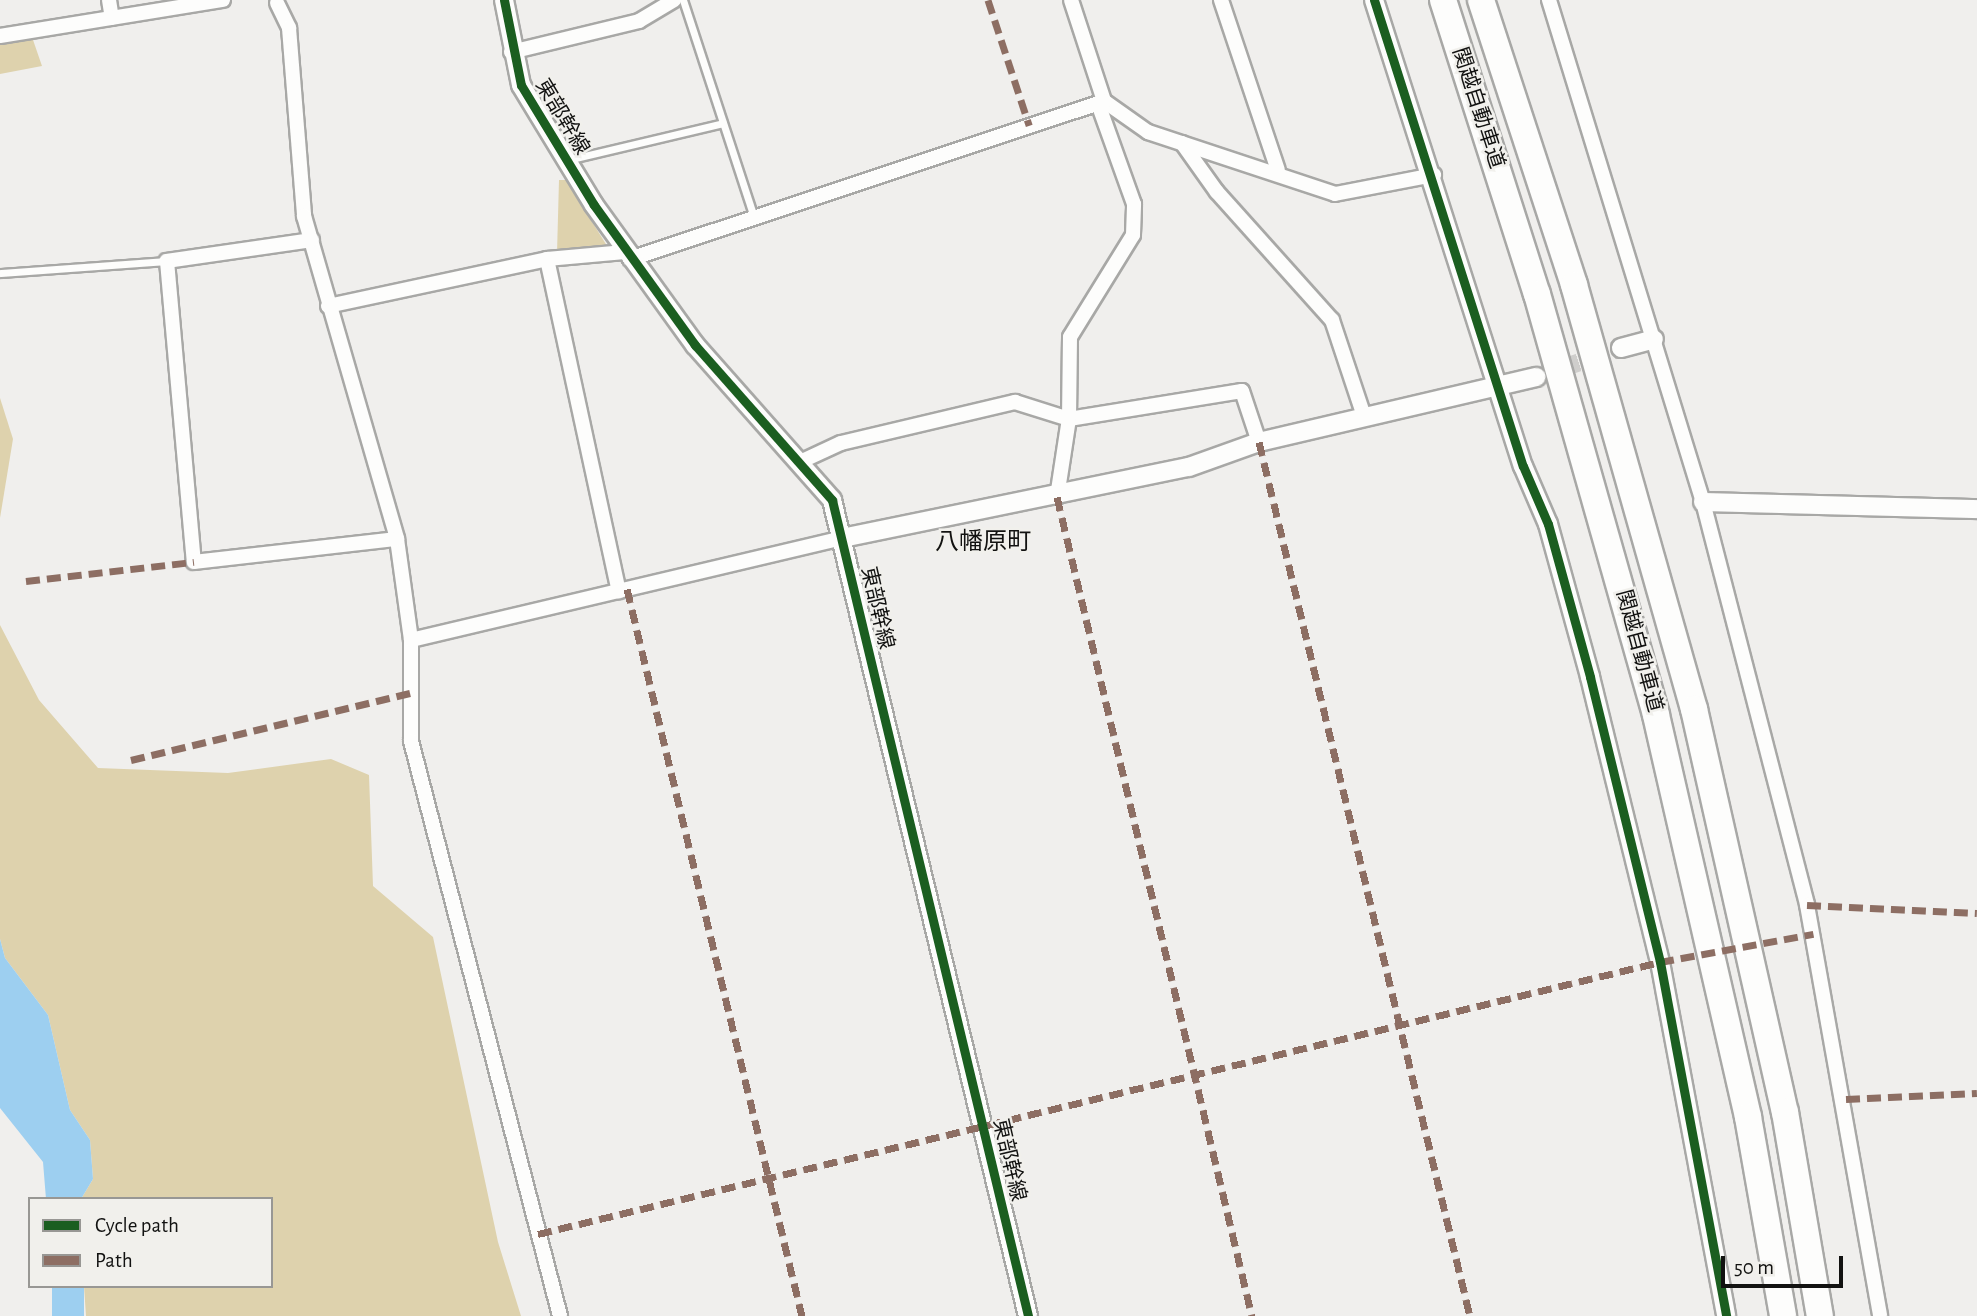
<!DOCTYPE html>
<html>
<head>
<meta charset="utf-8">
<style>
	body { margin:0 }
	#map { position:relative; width:1977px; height:1316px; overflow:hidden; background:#f0efed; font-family:"Alegreya Sans","Noto Sans JP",sans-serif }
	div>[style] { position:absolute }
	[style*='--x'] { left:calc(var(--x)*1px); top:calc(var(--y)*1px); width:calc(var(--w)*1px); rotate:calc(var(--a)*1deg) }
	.green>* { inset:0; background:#ded2ad }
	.water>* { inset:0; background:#9dcff0; transform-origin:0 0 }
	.tertiary-tunnel>* { height:18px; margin-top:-9px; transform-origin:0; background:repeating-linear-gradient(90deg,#cfcecc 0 18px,transparent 0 27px) }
	.roads { filter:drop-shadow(2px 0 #a8a8a6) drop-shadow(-2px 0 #a8a8a6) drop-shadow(0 2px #a8a8a6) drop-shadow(0 -2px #a8a8a6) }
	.service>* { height:7px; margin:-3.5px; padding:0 3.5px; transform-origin:3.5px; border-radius:3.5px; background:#fdfdfc }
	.minor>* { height:14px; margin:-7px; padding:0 7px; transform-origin:7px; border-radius:7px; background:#fdfdfc }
	.tertiary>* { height:18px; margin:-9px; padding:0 9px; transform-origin:9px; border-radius:9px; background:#fdfdfc }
	.motorway>* { height:26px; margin:-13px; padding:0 13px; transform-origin:13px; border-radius:13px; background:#fdfdfc }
	.quiet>* { height:7px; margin-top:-3.5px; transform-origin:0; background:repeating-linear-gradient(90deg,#8d6e63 0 14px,transparent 0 21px) }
	.cycleway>* { height:9px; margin:-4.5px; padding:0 4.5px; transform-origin:4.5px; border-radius:4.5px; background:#1b5e20 }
	span { translate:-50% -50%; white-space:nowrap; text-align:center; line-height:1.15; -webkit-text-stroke:5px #f1f0ec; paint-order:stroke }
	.street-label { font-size:21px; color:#121211 }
	.quarter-label { font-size:24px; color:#121211 }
	.legend { position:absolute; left:28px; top:1197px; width:245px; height:91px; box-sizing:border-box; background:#f1f0ec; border:2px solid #989794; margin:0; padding:9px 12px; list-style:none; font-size:21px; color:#121211 }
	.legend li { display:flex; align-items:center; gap:14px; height:35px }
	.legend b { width:35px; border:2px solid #989794 }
	.scale { position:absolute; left:1721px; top:1256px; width:122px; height:32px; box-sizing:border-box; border:4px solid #121211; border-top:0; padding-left:9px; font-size:21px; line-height:24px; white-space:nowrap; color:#121211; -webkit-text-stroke:5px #f1f0ec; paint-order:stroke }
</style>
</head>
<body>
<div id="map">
	<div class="green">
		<div style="clip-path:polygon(32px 37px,42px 66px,0 74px,0 43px)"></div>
		<div style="clip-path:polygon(559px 180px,566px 180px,609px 249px,557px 253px)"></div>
		<div style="clip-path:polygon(0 398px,13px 439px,0 518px)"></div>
		<div style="clip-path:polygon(0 625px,39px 700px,98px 768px,228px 773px,331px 759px,369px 775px,373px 886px,433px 937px,498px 1242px,521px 1316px,86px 1316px,84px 1286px,271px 1286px,271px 1199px,81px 1199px,93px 1179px,90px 1140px,70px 1110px,48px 1015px,5px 958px,0 939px)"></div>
	</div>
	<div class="water">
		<div style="clip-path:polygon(0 939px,5px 958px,48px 1015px,70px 1110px,90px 1140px,93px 1179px,81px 1199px,46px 1199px,43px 1162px,0 1108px)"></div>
		<div style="left:52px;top:1286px;width:32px;height:30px"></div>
	</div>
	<div class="tertiary-tunnel">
		<div style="--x:1536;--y:377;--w:90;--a:-18.8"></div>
	</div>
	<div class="roads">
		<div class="service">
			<div style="--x:683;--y:0;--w:228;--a:71.9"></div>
			<div style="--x:567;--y:160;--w:160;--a:-13.3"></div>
			<div style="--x:0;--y:273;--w:167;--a:-4.1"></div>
		</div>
		<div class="minor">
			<div style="--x:109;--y:0;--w:18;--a:81"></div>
			<div style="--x:1071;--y:0;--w:106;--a:71.9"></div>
			<div style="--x:1104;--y:101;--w:54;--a:35.2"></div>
			<div style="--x:1148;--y:132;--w:197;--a:18.3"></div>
			<div style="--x:1335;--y:194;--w:101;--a:-10.9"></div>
			<div style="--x:1221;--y:0;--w:179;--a:71.5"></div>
			<div style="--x:1549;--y:0;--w:525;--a:72.95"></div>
			<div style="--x:1703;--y:502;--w:416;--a:75.5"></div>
			<div style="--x:1807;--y:905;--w:417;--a:79.9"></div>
			<div style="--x:277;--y:3;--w:28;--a:64"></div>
			<div style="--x:289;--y:28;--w:189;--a:85.4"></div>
			<div style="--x:304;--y:216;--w:336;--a:73.9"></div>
			<div style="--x:397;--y:539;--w:102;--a:82.1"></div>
			<div style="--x:411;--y:640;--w:101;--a:90"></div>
			<div style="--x:411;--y:741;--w:594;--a:75.47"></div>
			<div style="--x:0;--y:36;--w:226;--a:-9.2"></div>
			<div style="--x:511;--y:52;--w:132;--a:-13.6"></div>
			<div style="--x:639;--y:21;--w:41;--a:-31"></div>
			<div style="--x:1182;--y:143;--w:60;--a:54.5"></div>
			<div style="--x:1217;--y:192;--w:172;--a:48.1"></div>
			<div style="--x:1332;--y:320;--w:101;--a:71.6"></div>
			<div style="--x:312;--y:240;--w:147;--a:171.8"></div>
			<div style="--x:167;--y:261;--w:302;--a:84.9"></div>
			<div style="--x:194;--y:562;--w:204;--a:-6.5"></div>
			<div style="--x:547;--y:259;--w:340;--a:77.8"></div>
			<div style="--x:630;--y:259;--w:500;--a:-18.4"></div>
			<div style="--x:328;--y:306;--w:224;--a:-12.1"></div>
			<div style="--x:547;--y:259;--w:78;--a:-5.1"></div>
			<div style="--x:802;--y:461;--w:43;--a:-24.8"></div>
			<div style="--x:841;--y:443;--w:179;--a:-13.3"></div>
			<div style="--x:1015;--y:402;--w:57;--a:17.5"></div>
			<div style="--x:1069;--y:419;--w:175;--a:-9.2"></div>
			<div style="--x:1242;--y:391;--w:54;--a:71.6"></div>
			<div style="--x:1057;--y:497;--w:79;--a:-81.3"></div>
			<div style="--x:1069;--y:419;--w:82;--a:-89.3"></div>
			<div style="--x:1070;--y:337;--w:120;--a:-58.3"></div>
			<div style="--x:1133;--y:235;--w:31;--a:-88"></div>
			<div style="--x:1134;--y:204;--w:104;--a:-109.7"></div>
			<div style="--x:411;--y:640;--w:443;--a:-13.3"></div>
		</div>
		<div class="tertiary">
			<div style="--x:504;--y:0;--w:87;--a:78.7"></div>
			<div style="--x:521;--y:85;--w:140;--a:58.7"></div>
			<div style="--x:594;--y:205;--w:173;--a:54.2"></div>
			<div style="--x:695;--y:345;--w:207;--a:48.5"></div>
			<div style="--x:832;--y:500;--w:839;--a:76.49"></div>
			<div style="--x:1374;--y:0;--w:489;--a:72.3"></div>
			<div style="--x:1523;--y:466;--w:63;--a:66.7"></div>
			<div style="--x:1548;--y:524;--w:159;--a:74.6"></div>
			<div style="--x:1590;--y:677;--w:293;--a:76.2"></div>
			<div style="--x:1660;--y:962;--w:360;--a:79.4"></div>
			<div style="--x:1621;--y:348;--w:34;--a:-15"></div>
			<div style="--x:1703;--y:502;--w:274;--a:1.5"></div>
			<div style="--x:842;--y:538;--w:354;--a:-11.6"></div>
			<div style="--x:1189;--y:467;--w:74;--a:-19.7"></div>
			<div style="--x:1259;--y:442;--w:285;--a:-13.2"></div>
		</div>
		<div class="motorway">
			<div style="--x:1443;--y:0;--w:309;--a:72.3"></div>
			<div style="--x:1537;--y:294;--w:437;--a:74.2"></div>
			<div style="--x:1656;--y:715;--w:412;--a:77.1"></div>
			<div style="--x:1748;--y:1117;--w:202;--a:80"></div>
			<div style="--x:1481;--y:0;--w:300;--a:71.9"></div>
			<div style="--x:1574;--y:285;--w:441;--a:74.2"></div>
			<div style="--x:1694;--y:709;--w:413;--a:77.3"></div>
			<div style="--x:1785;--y:1112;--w:207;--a:80.3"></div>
		</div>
	</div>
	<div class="quiet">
		<div style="--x:988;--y:0;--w:132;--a:71.8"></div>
		<div style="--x:1259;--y:442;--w:899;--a:76.43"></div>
		<div style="--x:1057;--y:497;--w:842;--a:76.61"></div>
		<div style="--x:26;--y:581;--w:169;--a:-6.5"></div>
		<div style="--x:627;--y:589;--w:748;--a:76.47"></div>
		<div style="--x:131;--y:760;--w:288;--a:-13.5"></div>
		<div style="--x:1807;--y:905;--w:170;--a:2.7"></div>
		<div style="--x:1846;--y:1099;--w:131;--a:-2.6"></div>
		<div style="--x:538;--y:1234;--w:1154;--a:-13.63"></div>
		<div style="--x:1660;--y:962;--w:156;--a:-10.4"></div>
	</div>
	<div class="cycleway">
		<div style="--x:504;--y:0;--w:87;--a:78.7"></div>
		<div style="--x:521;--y:85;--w:140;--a:58.7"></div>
		<div style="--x:594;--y:205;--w:173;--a:54.2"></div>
		<div style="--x:695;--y:345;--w:207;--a:48.5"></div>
		<div style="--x:832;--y:500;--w:839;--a:76.49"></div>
		<div style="--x:1374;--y:0;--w:489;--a:72.3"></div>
		<div style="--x:1523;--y:466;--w:63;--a:66.7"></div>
		<div style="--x:1548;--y:524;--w:159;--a:74.6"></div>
		<div style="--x:1590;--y:677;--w:293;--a:76.2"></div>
		<div style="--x:1660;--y:962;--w:360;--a:79.4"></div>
	</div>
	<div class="street-label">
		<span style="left:1478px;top:108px;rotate:72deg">関越自動車道</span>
		<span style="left:562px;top:117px;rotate:59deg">東部幹線</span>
		<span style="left:877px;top:608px;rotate:77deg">東部幹線</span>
		<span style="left:1639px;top:651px;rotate:75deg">関越自動車道</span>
		<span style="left:1009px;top:1160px;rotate:77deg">東部幹線</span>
	</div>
	<div class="quarter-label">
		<span style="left:983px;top:543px">八幡原町</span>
	</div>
	<ul class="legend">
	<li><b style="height:9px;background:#1b5e20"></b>Cycle path</li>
	<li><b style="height:9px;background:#8d6e63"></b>Path</li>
	</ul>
	<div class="scale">50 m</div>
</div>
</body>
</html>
